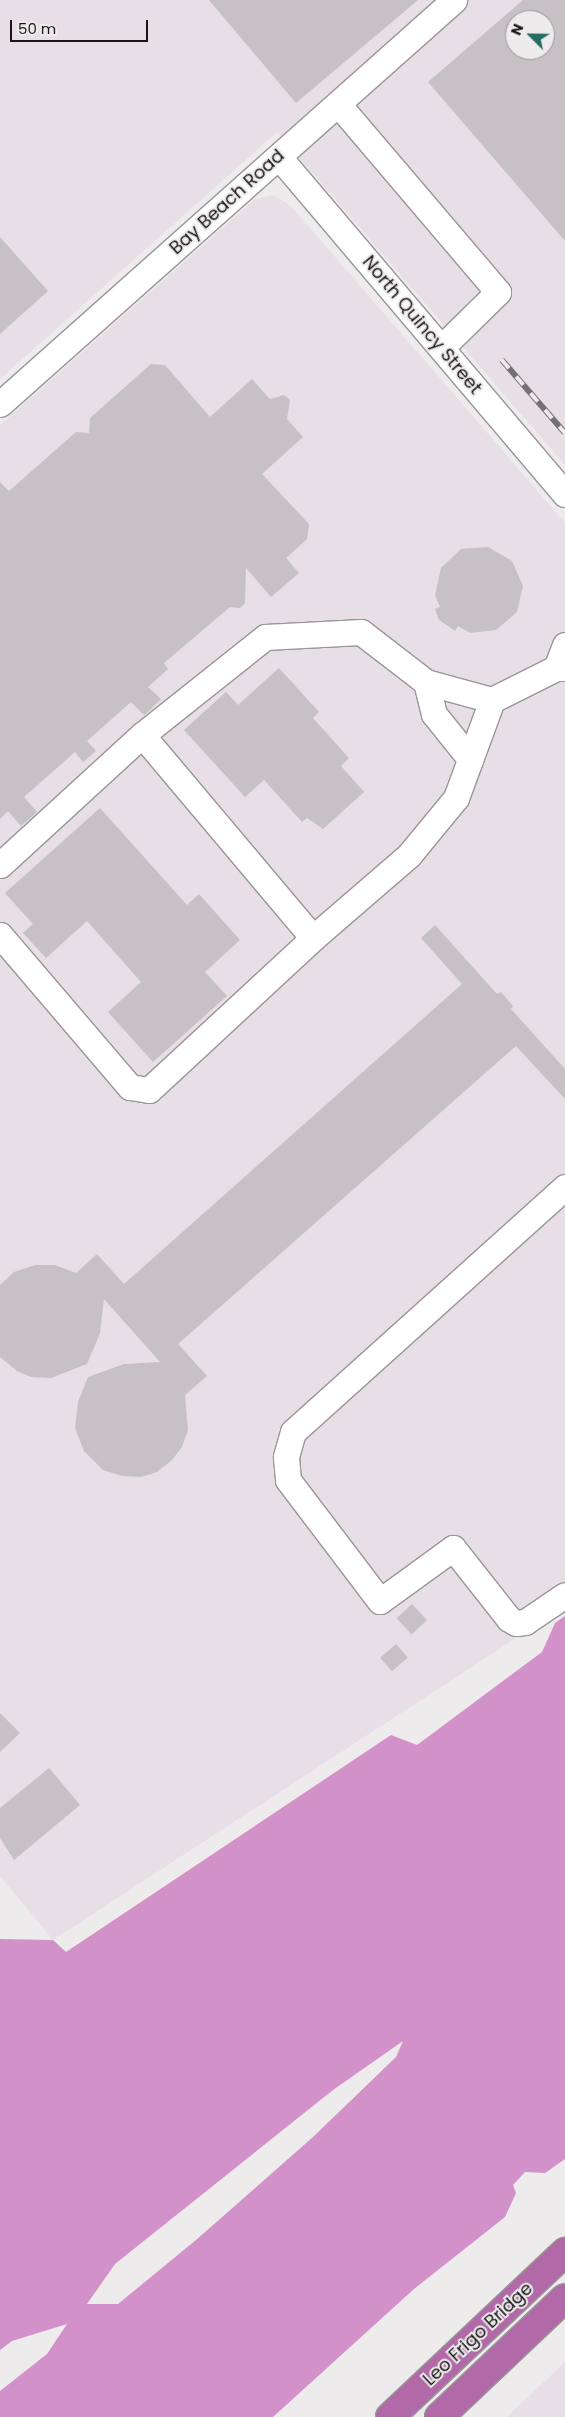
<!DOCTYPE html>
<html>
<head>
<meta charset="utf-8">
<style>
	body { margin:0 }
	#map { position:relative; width:565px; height:2417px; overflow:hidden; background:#eeebed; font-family:Poppins,sans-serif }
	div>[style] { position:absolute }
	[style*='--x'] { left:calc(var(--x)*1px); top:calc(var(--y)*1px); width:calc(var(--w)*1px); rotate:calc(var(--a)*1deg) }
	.built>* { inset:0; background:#e8dee6 }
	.water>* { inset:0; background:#d391c9 }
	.building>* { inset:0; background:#c5c1c4; transform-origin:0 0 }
	.roads { filter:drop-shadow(1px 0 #999698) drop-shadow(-1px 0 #999698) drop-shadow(0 1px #999698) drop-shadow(0 -1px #999698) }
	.minor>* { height:25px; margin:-12.5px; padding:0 12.5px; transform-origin:12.5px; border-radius:12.5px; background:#fff }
	.highway>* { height:28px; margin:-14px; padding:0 14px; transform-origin:14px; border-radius:14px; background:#b269a8 }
	.rail>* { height:5.5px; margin-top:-2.75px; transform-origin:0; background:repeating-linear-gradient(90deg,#eeebed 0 11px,#747173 0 22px); box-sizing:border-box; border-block:1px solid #747173 }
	span { translate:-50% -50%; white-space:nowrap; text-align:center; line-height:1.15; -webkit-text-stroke:4px #eeebed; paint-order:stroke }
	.street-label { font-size:18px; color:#191718 }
	.north { position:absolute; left:505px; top:10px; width:50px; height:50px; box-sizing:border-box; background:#eeebed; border:1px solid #999698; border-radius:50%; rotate:293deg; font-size:14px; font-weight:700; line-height:20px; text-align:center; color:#191718 }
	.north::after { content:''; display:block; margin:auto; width:18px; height:22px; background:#266d63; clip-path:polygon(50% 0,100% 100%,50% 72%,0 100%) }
	.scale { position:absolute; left:10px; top:20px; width:138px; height:22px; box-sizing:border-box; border:2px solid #191718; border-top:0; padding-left:6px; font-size:15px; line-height:18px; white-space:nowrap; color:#191718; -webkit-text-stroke:4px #eeebed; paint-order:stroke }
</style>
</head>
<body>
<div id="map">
	<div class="built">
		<div style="clip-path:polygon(evenodd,0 0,565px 0,565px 465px,277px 132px,0 379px,0 0,515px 20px,545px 20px,545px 50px,515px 50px,515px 20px)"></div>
		<div style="clip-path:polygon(274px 195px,291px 206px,565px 523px,565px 1606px,53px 1940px,0 1876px,0 425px,255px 199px)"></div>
		<div style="clip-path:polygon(565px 2362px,565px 2417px,507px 2417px)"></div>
	</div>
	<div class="water">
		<div style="clip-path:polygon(evenodd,565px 1616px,565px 2159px,545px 2173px,525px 2172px,513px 2185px,516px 2193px,505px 2217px,414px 2289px,273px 2417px,0 2417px,0 2391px,47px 2354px,67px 2324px,12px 2341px,0 2350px,0 1939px,53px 1940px,66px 1952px,391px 1735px,417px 1745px,542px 1652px,555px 1623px,565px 1616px,403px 2041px,396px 2057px,313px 2137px,196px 2240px,118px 2304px,87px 2304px,115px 2264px,333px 2090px,403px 2041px)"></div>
	</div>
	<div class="building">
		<div style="clip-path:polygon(209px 0,418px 0,296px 103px)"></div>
		<div style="clip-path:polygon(evenodd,523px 0,565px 0,565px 241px,428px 82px,523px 0,515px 20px,545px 20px,545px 50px,515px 50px,515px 20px)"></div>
		<div style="clip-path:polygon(0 237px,48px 291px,0 334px)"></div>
		<div style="clip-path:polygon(151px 364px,165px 365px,210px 417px,252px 379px,270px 399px,284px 395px,290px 400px,287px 419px,303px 437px,262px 474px,309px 524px,307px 539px,286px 558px,299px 573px,271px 597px,246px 568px,245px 603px,240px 608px,230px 607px,164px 663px,168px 669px,148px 687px,161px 699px,150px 710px,144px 715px,131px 702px,87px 741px,96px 751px,83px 762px,75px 752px,24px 797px,37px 812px,21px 826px,8px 811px,0 819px,0 482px,9px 491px,76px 432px,89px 433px,90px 418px)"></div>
		<div style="clip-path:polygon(488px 547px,512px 561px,523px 586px,517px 612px,496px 630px,470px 633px,458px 626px,455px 631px,439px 620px,435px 609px,440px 607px,435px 595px,441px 568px,461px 549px)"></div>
		<div style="clip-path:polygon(279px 668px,319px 712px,313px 718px,349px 758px,341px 766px,364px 792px,323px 829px,307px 818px,302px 822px,264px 780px,245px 797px,184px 730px,226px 692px,238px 705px)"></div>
		<div style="clip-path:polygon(100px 808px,187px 905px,199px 894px,240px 940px,205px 972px,227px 996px,153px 1062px,108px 1012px,141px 982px,87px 921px,46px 958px,23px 933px,33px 924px,5px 893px)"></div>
		<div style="clip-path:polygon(435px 925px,497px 994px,501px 992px,513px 1006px,511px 1009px,565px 1069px,565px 1099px,516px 1046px,178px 1344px,207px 1376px,185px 1395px,188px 1430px,182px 1447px,172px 1460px,157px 1472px,141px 1477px,122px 1476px,103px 1470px,84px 1451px,75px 1428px,78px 1402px,88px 1377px,124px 1364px,160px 1362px,104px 1299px,100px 1333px,87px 1364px,51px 1378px,31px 1377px,17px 1371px,0 1357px,0 1285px,14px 1272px,35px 1265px,55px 1265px,76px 1273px,97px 1254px,124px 1284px,462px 984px,421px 938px)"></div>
		<div style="left:412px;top:1604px;width:22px;height:21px;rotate:47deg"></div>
		<div style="left:396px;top:1644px;width:18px;height:21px;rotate:49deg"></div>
		<div style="clip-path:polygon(0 1713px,20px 1733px,0 1752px)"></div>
		<div style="clip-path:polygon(49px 1768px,80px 1805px,14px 1860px,0 1838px,0 1808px)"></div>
	</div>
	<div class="roads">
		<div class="minor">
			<div style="--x:338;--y:104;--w:247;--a:49.6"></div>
			<div style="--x:498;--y:292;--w:80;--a:135.5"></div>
			<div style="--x:279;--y:157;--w:442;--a:49.7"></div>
			<div style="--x:0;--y:404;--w:608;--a:-41.66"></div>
			<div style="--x:565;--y:645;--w:25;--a:111"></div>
			<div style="--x:556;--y:668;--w:9;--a:0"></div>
			<div style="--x:426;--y:682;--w:33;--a:76"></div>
			<div style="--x:434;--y:714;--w:58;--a:51.3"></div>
			<div style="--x:0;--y:865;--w:193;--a:-42.5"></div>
			<div style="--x:142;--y:735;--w:157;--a:-38.5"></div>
			<div style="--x:265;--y:637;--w:96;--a:-3"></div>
			<div style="--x:361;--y:632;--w:82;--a:37.6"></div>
			<div style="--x:426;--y:682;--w:68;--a:15.3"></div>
			<div style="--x:492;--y:700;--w:72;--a:-26.6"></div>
			<div style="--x:0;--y:935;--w:200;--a:49.5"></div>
			<div style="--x:130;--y:1087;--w:19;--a:9"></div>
			<div style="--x:149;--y:1090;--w:224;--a:-42.8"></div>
			<div style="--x:313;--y:938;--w:265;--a:-130.1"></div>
			<div style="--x:313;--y:938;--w:127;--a:-40.8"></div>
			<div style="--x:409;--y:855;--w:74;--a:-50.5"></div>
			<div style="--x:456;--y:798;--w:104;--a:-69.8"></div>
			<div style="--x:565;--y:1187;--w:366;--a:138"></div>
			<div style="--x:293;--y:1432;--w:26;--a:106"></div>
			<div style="--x:286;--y:1457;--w:23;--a:85"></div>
			<div style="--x:288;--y:1480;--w:152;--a:52.8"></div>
			<div style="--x:380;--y:1601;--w:90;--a:-36"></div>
			<div style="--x:453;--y:1548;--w:90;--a:51.7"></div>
			<div style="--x:509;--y:1619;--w:8;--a:30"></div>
			<div style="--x:516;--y:1623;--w:9;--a:-6"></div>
			<div style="--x:525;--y:1622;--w:48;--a:-34"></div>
		</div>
		<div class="highway">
			<div style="--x:390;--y:2417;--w:241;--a:-43.3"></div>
			<div style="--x:439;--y:2417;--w:173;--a:-43.4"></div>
		</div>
	</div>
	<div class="rail">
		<div style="--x:502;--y:360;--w:96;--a:49.2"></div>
	</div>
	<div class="street-label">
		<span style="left:227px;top:202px;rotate:-42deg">Bay Beach Road</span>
		<span style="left:422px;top:325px;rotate:50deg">North Quincy Street</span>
		<span style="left:478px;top:2334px;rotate:-43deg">Leo Frigo Bridge</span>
	</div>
	<div class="north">N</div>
	<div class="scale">50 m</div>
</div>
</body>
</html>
